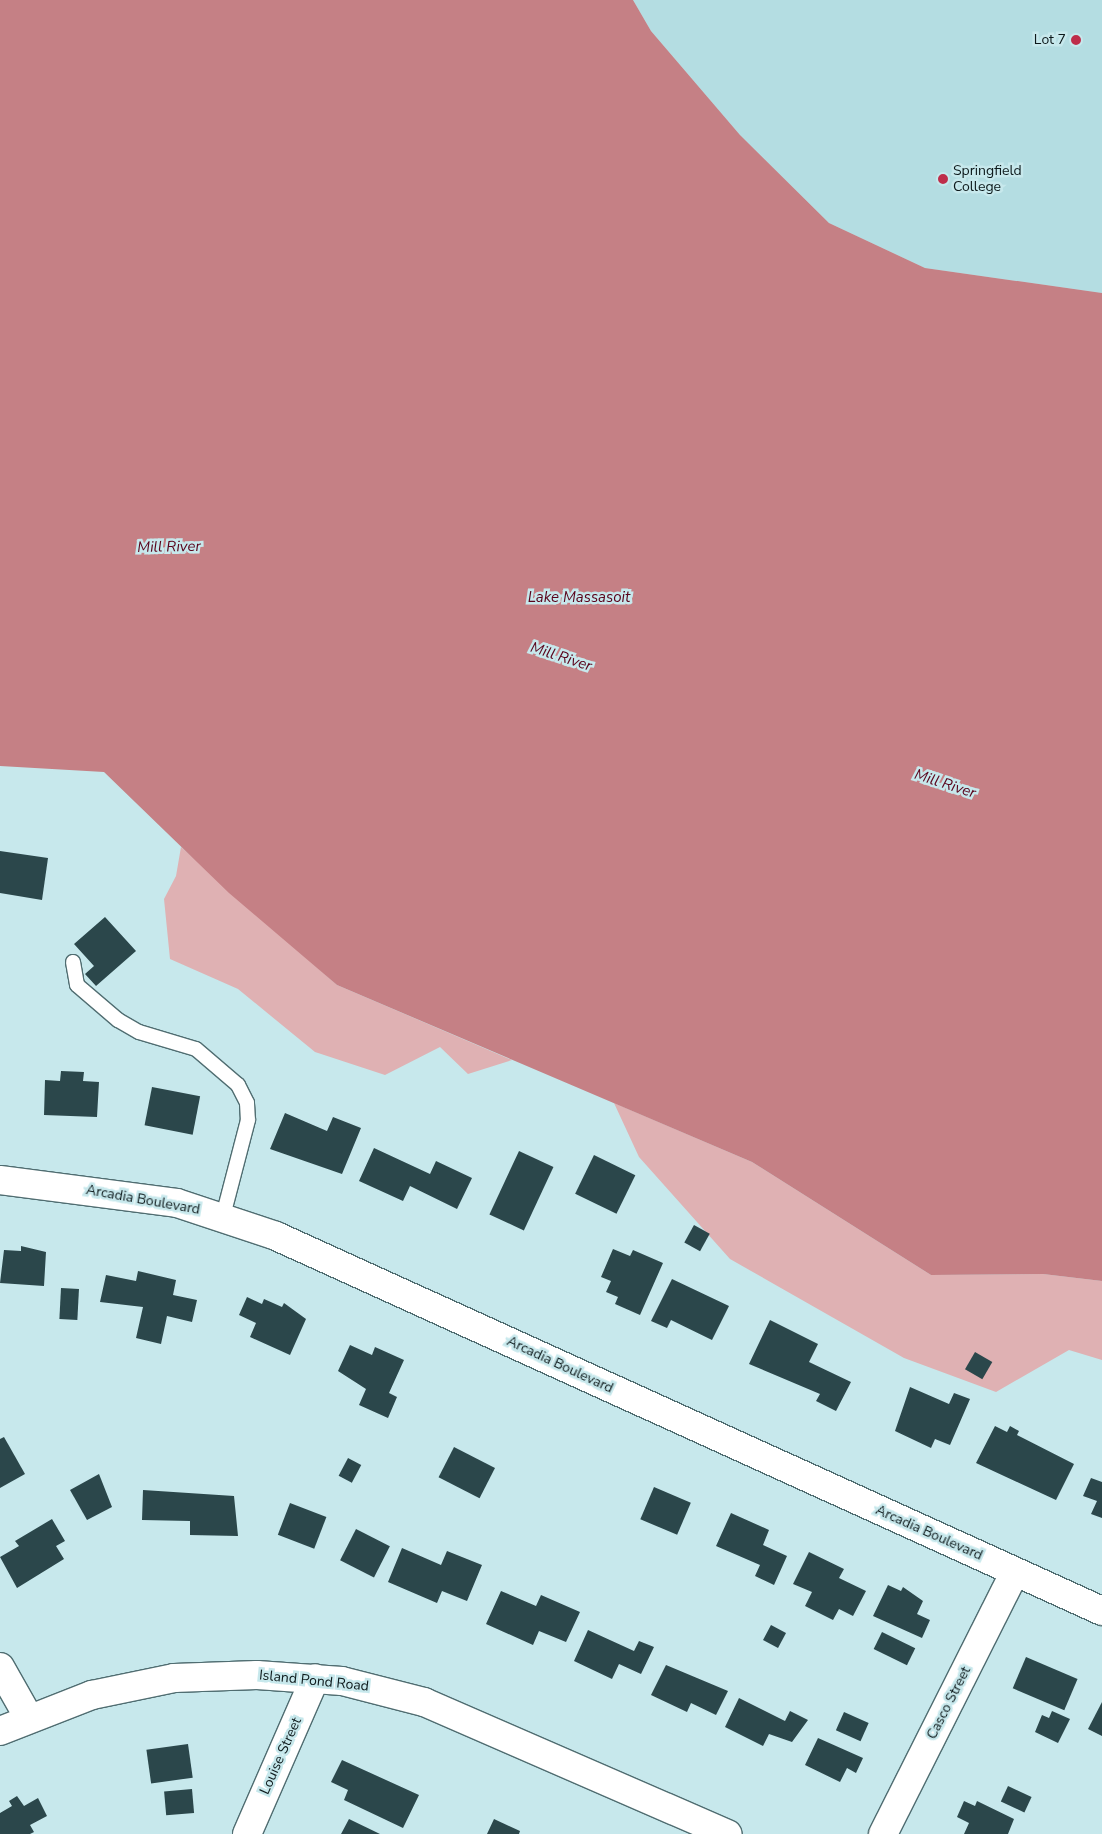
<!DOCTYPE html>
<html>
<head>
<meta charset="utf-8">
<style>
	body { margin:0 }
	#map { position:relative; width:1102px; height:1834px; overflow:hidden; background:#c7e8ec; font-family:"Nunito Sans",sans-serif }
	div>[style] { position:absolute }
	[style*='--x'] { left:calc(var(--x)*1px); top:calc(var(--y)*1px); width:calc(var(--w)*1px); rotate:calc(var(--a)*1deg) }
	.built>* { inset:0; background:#b4dde2 }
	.green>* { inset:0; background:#dfb1b3 }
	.water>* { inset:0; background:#c58085 }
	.building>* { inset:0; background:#2b474b; transform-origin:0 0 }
	.roads { filter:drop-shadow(1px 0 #506d71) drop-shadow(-1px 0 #506d71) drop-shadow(0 1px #506d71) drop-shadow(0 -1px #506d71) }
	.service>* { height:14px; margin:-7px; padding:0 7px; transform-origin:7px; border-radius:7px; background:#fff }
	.minor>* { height:28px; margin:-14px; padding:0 14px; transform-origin:14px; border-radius:14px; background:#fff }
	.primary>* { height:28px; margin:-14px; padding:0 14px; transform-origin:14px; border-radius:14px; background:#fff }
	.dots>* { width:14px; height:14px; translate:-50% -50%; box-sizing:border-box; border:2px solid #c7e8ec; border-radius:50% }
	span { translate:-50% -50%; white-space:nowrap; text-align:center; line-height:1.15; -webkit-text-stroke:5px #c7e8ec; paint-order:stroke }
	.poi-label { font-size:14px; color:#0d191b }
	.right { translate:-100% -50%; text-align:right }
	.left { translate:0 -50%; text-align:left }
	.street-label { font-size:14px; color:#0d191b }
	.water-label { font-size:15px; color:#59021a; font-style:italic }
</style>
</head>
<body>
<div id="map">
	<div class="built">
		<div style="clip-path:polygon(633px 0,1102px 0,1102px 293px,925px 268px,829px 223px,740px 135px,651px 31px)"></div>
	</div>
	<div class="green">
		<div style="clip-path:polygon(181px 847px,337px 985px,512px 1060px,468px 1074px,440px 1047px,385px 1075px,315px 1052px,238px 989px,170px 959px,164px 899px,176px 876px)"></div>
		<div style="clip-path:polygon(614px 1103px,752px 1162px,931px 1275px,1043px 1274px,1102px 1281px,1102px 1360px,1069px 1350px,996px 1392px,904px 1358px,730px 1259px,639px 1157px)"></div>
	</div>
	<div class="water">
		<div style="clip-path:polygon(0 0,633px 0,651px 31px,740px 135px,829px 223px,925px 268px,1102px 293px,1102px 1281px,1043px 1274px,931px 1275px,752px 1162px,337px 985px,229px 893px,104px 772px,0 766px)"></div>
	</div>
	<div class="building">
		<div style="clip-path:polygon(0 851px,48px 858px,42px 900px,0 893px)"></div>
		<div style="clip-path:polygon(105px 917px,136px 951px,96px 986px,85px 974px,94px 966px,74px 944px)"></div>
		<div style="clip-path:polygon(61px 1071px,84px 1072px,83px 1081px,99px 1082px,97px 1117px,44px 1115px,45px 1080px,60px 1081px)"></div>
		<div style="left:152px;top:1087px;width:49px;height:39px;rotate:11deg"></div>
		<div style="clip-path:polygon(285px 1113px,327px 1131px,333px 1117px,361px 1128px,342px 1174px,270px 1149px)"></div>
		<div style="clip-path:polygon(374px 1148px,430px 1174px,436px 1161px,472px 1178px,457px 1209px,410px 1186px,403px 1201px,359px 1181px)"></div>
		<div style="left:519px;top:1151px;width:38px;height:70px;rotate:25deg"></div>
		<div style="left:594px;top:1155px;width:46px;height:43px;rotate:26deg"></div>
		<div style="left:694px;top:1225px;width:18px;height:20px;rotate:29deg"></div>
		<div style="clip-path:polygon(21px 1246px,46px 1252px,44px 1286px,0 1283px,4px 1250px,21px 1251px)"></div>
		<div style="clip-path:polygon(613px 1249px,630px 1256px,633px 1250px,663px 1263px,640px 1315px,615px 1304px,618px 1297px,606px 1292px,611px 1281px,601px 1277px)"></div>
		<div style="clip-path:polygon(138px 1271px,176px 1280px,173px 1295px,197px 1300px,192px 1322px,167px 1316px,161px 1344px,136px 1338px,143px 1307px,100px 1302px,106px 1275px,136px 1281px)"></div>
		<div style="clip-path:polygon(672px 1279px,729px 1306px,712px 1340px,671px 1320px,667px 1328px,651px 1321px)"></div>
		<div style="left:61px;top:1288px;width:18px;height:31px;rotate:3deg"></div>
		<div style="clip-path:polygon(247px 1297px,262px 1304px,264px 1299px,282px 1307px,284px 1303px,306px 1319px,290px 1355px,250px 1337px,256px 1323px,239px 1315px)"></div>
		<div style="clip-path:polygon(770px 1320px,818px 1344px,809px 1362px,851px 1382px,836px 1411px,816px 1401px,820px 1394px,749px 1364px)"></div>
		<div style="clip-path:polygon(350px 1345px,372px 1355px,375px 1347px,404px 1360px,389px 1393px,397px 1397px,388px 1418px,359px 1405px,366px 1389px,338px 1371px)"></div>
		<div style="left:975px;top:1352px;width:20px;height:20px;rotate:30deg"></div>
		<div style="clip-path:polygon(910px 1387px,949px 1404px,954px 1393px,970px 1399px,950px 1445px,935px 1439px,931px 1448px,895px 1431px)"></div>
		<div style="clip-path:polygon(995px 1426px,1007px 1432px,1010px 1426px,1019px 1431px,1017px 1435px,1074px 1464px,1056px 1500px,976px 1463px)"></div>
		<div style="clip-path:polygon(4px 1437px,25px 1474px,0 1488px,0 1439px)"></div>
		<div style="left:454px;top:1447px;width:46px;height:34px;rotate:27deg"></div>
		<div style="left:348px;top:1458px;width:15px;height:20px;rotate:28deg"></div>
		<div style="clip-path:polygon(99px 1474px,112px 1507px,87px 1520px,70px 1490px)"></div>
		<div style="clip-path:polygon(1091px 1478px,1102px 1482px,1102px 1518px,1091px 1514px,1097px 1501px,1083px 1496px)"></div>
		<div style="left:654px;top:1487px;width:40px;height:35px;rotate:23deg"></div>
		<div style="clip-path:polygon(143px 1490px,234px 1496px,238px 1536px,190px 1535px,190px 1521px,142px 1520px)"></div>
		<div style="left:290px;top:1503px;width:39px;height:34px;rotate:21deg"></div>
		<div style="clip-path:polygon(731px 1513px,769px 1530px,763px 1545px,787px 1556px,774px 1585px,755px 1576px,760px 1565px,716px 1546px)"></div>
		<div style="clip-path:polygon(52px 1519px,65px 1541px,56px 1546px,64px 1559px,17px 1588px,0 1557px,19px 1546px,15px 1541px)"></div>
		<div style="left:356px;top:1529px;width:38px;height:35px;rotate:27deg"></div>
		<div style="clip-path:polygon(402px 1548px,441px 1565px,447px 1551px,482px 1565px,467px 1601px,442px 1591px,437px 1603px,388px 1582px)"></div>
		<div style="clip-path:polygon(809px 1552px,844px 1569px,839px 1578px,866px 1591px,853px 1616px,839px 1609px,833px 1620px,805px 1606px,812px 1592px,793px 1584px)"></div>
		<div style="clip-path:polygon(888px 1585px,901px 1591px,903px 1587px,923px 1601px,917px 1614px,930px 1620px,922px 1638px,873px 1616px)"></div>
		<div style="clip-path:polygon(501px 1591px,536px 1606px,541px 1595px,580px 1612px,566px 1642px,539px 1631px,533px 1645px,486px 1624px)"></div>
		<div style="left:771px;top:1625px;width:17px;height:17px;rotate:28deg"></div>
		<div style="clip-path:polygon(588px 1630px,634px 1651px,639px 1641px,654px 1647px,641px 1674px,619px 1664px,612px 1679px,574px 1661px)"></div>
		<div style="left:882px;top:1632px;width:37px;height:19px;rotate:26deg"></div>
		<div style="left:1026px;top:1657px;width:56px;height:34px;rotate:23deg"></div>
		<div style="clip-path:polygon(666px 1665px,728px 1691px,716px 1715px,691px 1703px,687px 1712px,651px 1695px)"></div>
		<div style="clip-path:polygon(739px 1698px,785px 1721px,790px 1711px,808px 1720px,792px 1742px,769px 1734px,763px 1746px,725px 1727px)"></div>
		<div style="clip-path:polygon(1102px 1702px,1102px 1736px,1088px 1729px)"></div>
		<div style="clip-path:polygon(1052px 1711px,1070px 1719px,1058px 1743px,1035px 1732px,1042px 1715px,1049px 1718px)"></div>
		<div style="left:844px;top:1712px;width:27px;height:20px;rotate:24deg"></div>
		<div style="clip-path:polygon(818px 1738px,863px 1758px,856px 1773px,847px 1768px,840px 1782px,805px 1765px)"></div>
		<div style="left:188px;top:1744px;width:34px;height:42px;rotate:82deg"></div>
		<div style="clip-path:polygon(342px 1760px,419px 1795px,403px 1828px,344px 1800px,348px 1790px,331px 1782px)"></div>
		<div style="left:1008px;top:1786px;width:26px;height:17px;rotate:25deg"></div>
		<div style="left:192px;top:1789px;width:24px;height:28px;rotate:85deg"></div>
		<div style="clip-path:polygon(17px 1796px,24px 1806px,38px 1798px,47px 1816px,30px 1825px,34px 1832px,30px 1834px,0 1834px,0 1813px,12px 1806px,9px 1801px)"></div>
		<div style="clip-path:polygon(964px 1801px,975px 1806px,977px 1801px,1014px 1819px,1008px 1834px,964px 1834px,969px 1823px,957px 1817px)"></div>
		<div style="clip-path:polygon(349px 1819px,380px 1834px,341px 1834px)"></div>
		<div style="clip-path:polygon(494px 1819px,520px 1831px,519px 1834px,487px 1834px)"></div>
	</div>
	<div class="roads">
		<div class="service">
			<div style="--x:73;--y:962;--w:23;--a:80"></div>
			<div style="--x:77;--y:985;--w:54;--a:40.5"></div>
			<div style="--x:118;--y:1020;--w:24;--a:30"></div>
			<div style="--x:139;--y:1032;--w:59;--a:16.6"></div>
			<div style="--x:196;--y:1049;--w:55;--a:40.6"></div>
			<div style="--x:238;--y:1085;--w:20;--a:63"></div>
			<div style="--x:247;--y:1103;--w:17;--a:87"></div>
			<div style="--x:248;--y:1120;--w:99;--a:104.6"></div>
		</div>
		<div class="minor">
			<div style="--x:0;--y:1180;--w:178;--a:7.4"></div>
			<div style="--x:177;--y:1203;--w:104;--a:18.4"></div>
			<div style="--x:276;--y:1236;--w:907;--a:24.42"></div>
			<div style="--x:0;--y:1667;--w:59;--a:60.4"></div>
			<div style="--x:247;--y:1834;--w:170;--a:-66.4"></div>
			<div style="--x:883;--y:1834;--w:293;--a:-63.3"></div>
		</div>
		<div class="primary">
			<div style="--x:0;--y:1731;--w:99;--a:-21.4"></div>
			<div style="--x:92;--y:1695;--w:84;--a:-11.7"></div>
			<div style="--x:174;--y:1678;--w:83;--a:-2.1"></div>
			<div style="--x:257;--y:1675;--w:85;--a:4"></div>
			<div style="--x:342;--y:1681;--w:85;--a:14.4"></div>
			<div style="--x:424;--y:1702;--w:331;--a:23.5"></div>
		</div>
	</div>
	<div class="dots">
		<div style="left:1076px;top:40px;background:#be2d4a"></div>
		<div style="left:943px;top:179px;background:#be2d4a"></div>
	</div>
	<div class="poi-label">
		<span class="right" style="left:1066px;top:40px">Lot 7</span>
		<span class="left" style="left:953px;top:179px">Springfield<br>College</span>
	</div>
	<div class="street-label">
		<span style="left:143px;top:1200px;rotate:10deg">Arcadia Boulevard</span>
		<span style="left:560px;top:1365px;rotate:25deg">Arcadia Boulevard</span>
		<span style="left:929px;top:1533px;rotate:24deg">Arcadia Boulevard</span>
		<span style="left:314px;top:1681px;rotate:6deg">Island Pond Road</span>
		<span style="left:949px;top:1703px;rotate:-63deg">Casco Street</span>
		<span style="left:281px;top:1756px;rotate:-66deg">Louise Street</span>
	</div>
	<div class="water-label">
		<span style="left:169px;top:547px;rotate:-1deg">Mill River</span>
		<span style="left:579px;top:598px">Lake Massasoit</span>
		<span style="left:561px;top:657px;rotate:18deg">Mill River</span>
		<span style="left:945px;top:784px;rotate:18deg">Mill River</span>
	</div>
</div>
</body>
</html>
